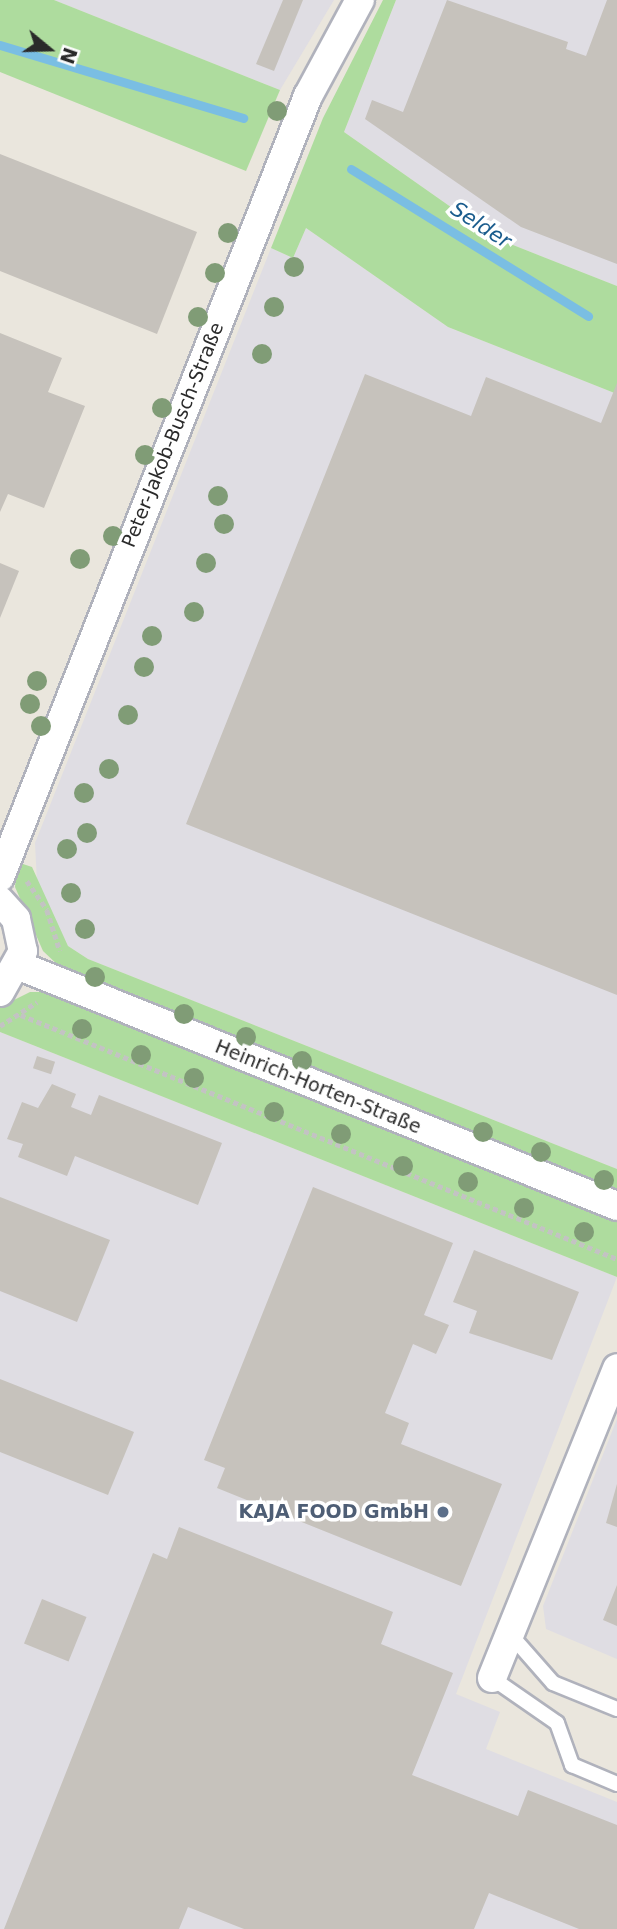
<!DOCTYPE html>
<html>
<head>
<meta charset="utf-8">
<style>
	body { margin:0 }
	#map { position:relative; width:617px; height:1929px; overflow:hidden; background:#eae6dd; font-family:"DejaVu Sans",sans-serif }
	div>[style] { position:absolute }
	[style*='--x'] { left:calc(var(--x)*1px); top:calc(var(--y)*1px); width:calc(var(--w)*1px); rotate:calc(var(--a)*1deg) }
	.industrial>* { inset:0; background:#dfdde3 }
	.green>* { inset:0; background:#aedc9e }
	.stream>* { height:9px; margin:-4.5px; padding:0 4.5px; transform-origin:4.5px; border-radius:4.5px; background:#7abee3 }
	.building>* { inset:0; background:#c6c2bc; transform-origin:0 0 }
	.path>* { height:4.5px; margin-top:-2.25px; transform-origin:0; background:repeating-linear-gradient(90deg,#c3c3c3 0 5px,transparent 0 8.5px) }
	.roads { filter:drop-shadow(2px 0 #b0b2bc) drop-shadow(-2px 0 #b0b2bc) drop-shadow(0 2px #b0b2bc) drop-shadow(0 -2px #b0b2bc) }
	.service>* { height:14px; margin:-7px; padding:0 7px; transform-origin:7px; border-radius:7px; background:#fff }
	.minor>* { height:28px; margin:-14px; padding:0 14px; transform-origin:14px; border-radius:14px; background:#fff }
	.trees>* { width:20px; height:20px; margin:-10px; border-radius:50%; background:#809c76 }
	.dots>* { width:19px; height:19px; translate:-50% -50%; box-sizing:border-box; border:4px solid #fff; border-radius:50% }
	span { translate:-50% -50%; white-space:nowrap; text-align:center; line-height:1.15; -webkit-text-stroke:7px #fff; paint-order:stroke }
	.street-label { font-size:19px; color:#2a2a2a }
	.service-label { font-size:19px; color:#4e5e75; font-weight:700 }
	.right { translate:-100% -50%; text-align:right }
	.water-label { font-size:21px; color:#1a5c8d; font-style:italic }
	.north { position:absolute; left:14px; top:14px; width:70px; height:70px; -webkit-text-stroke:5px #fff; paint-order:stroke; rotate:109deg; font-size:19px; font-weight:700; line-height:28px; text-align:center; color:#2a2a2a }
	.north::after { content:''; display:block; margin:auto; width:24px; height:32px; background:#2a2a2a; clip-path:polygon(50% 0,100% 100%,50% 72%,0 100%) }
</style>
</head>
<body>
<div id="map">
	<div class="industrial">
		<div style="clip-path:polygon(54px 0,334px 0,280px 90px)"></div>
		<div style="clip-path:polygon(396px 0,617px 0,617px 286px,495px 238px,344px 132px)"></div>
		<div style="clip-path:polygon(306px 228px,448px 327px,617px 394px,617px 1169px,88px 959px,68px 946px,37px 883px,35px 843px,271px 248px,293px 258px)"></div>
		<div style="clip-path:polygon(0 1032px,617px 1277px,456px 1694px,500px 1712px,486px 1749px,617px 1802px,617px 1929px,0 1929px)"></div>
		<div style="clip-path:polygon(617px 1419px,617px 1659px,546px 1629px,543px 1606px)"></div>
	</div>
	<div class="green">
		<div style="clip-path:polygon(0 0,54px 0,280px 90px,246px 171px,0 72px)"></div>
		<div style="clip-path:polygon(383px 0,396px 0,344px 132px,495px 238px,617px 286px,617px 394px,448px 327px,306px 228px,293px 258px,271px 248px,323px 118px)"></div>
		<div style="clip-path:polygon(17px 862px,32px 867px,68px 946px,88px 959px,617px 1169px,617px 1189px,61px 968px,43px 951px,15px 887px)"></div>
		<div style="clip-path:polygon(30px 992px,52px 992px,617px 1219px,617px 1277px,0 1032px,0 1007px)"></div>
	</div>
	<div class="stream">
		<div style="--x:0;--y:45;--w:254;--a:16.7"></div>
		<div style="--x:351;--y:169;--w:279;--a:31.8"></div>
	</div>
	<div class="building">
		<div style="clip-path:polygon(283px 0,303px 0,274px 71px,256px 64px)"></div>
		<div style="clip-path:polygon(447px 0,568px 42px,566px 49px,586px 56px,607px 0,617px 0,617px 264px,521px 227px,365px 119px,372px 100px,403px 112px)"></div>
		<div style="clip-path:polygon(0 154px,197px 232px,157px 334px,0 271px)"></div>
		<div style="clip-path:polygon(0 333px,62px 358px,48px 392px,85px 406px,44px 508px,8px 494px,0 512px)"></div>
		<div style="clip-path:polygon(365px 374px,471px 416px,486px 377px,601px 423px,617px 383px,617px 995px,186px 824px)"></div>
		<div style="clip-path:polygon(0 563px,19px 571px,0 618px)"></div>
		<div style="left:37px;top:1056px;width:19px;height:13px;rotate:18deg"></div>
		<div style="clip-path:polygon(52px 1084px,76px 1094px,71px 1107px,91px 1115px,99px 1095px,222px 1143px,198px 1205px,75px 1156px,67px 1176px,18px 1157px,23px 1144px,7px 1139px,22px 1102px,38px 1108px)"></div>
		<div style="clip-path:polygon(313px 1187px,453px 1243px,424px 1315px,449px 1325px,436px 1354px,413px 1344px,385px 1413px,409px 1423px,401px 1444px,502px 1484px,461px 1586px,217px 1488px,225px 1468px,204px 1460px)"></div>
		<div style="clip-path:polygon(0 1197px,110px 1240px,77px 1322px,0 1291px)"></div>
		<div style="clip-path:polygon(474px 1250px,579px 1292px,552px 1360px,469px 1333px,477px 1311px,453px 1302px)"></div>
		<div style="clip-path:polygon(0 1379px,134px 1432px,108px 1495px,0 1452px)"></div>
		<div style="clip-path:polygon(617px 1484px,617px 1527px,606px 1523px)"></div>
		<div style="clip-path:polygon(179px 1527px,393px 1612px,381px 1644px,453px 1673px,412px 1775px,518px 1816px,528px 1790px,617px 1825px,617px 1929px,579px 1929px,489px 1893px,474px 1929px,244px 1929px,188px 1907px,179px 1929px,4px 1929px,153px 1553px,167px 1559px)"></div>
		<div style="clip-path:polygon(617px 1585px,617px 1626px,603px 1620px)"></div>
		<div style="left:42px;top:1599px;width:48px;height:48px;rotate:22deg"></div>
	</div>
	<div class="path">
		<div style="--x:27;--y:881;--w:35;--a:55"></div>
		<div style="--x:47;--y:910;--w:43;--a:72.4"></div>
		<div style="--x:21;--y:1015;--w:644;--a:22.26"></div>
		<div style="--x:0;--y:1026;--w:44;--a:-33"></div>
	</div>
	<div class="roads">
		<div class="service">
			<div style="--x:510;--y:1634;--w:65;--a:48.7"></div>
			<div style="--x:553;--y:1683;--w:69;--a:22.1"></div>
			<div style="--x:492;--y:1678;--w:79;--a:34.7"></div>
			<div style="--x:557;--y:1723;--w:45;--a:70.3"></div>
			<div style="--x:572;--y:1765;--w:49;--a:22.9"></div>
		</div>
		<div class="minor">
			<div style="--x:0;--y:877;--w:840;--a:-68.48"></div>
			<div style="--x:308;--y:96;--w:109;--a:-61.6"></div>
			<div style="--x:0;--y:901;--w:24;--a:48"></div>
			<div style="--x:16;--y:919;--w:33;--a:78"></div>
			<div style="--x:23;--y:951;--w:47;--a:119.3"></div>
			<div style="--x:20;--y:966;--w:643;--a:21.9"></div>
			<div style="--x:492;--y:1678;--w:334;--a:-68"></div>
		</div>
	</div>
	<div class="trees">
		<div style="left:277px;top:111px"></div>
		<div style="left:228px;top:233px"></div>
		<div style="left:294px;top:267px"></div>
		<div style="left:215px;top:273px"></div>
		<div style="left:274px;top:307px"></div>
		<div style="left:198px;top:317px"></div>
		<div style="left:262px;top:354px"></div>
		<div style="left:162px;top:408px"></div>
		<div style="left:145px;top:455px"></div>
		<div style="left:218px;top:496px"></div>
		<div style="left:224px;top:524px"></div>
		<div style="left:113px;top:536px"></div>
		<div style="left:80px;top:559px"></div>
		<div style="left:206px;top:563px"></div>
		<div style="left:194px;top:612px"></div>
		<div style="left:152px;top:636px"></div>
		<div style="left:144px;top:667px"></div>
		<div style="left:37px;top:681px"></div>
		<div style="left:30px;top:704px"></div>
		<div style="left:128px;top:715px"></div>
		<div style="left:41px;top:726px"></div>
		<div style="left:109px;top:769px"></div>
		<div style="left:84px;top:793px"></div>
		<div style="left:87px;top:833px"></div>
		<div style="left:67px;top:849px"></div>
		<div style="left:71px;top:893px"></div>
		<div style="left:85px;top:929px"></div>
		<div style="left:95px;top:977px"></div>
		<div style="left:184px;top:1014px"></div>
		<div style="left:82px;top:1029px"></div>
		<div style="left:246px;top:1037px"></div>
		<div style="left:141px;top:1055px"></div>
		<div style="left:302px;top:1061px"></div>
		<div style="left:194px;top:1078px"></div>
		<div style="left:274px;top:1112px"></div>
		<div style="left:483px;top:1132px"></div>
		<div style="left:341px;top:1134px"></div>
		<div style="left:541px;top:1152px"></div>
		<div style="left:403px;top:1166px"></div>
		<div style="left:604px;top:1180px"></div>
		<div style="left:468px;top:1182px"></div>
		<div style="left:524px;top:1208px"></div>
		<div style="left:584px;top:1232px"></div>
	</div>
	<div class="dots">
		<div style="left:443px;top:1512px;background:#5c6f8a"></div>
	</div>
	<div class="street-label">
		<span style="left:173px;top:435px;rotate:-68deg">Peter-Jakob-Busch-Straße</span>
		<span style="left:318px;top:1087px;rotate:22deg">Heinrich-Horten-Straße</span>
	</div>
	<div class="service-label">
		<span class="right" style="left:429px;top:1512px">KAJA FOOD GmbH</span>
	</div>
	<div class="water-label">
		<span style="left:481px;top:225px;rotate:33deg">Selder</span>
	</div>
	<div class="north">N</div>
</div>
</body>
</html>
